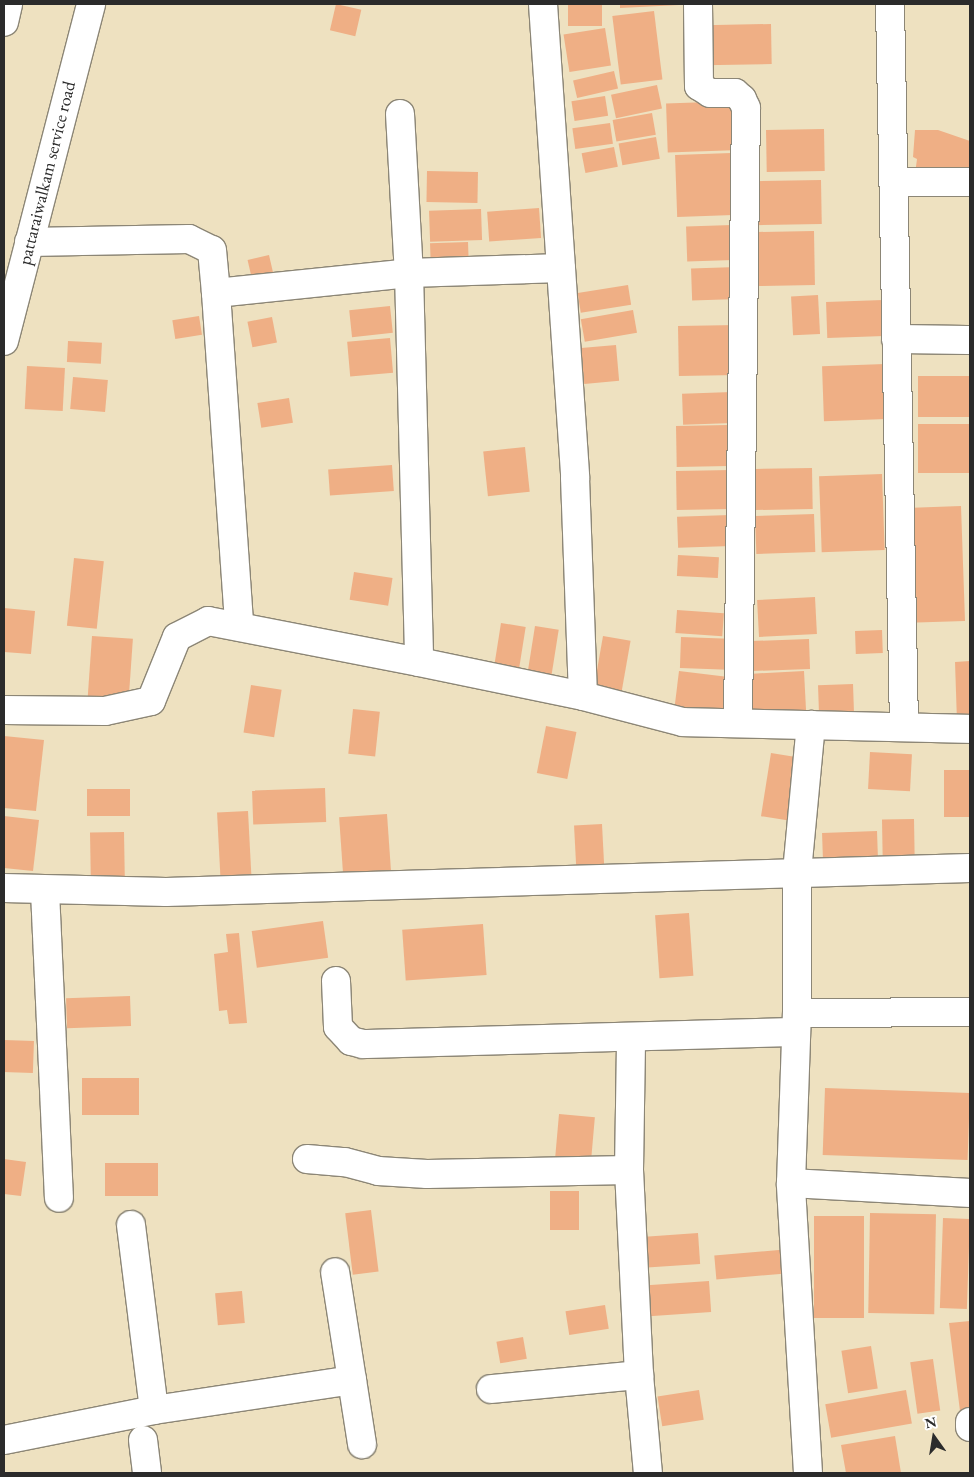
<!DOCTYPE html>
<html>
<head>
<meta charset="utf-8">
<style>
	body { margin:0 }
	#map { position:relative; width:974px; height:1477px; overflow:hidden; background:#eee1c0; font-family:"EB Garamond",serif }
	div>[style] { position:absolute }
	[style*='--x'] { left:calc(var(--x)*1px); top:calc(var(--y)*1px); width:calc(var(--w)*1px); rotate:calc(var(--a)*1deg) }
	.building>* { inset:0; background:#efaf85; transform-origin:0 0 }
	.roads { filter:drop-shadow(1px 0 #8c8676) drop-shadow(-1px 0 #8c8676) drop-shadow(0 1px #8c8676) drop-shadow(0 -1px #8c8676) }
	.minor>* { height:28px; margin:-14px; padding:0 14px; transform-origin:14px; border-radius:14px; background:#fff }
	.highway>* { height:28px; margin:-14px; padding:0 14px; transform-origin:14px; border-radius:14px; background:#fff }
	span { translate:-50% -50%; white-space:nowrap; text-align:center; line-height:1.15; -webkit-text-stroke:4px #fff; paint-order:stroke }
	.street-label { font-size:18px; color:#2b2b2b }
	.frame { position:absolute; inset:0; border:5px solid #2b2b2b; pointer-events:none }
	.north { position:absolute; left:909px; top:1412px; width:50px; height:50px; -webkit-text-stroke:4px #fff; paint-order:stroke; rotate:347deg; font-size:14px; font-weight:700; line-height:20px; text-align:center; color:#2b2b2b }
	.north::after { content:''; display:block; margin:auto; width:18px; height:22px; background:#2b2b2b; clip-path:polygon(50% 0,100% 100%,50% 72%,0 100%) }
</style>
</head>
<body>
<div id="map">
	<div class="building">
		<div style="left:336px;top:4px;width:26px;height:27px;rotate:13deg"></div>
		<div style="left:568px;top:4px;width:34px;height:22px"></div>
		<div style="clip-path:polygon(620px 4px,679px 4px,679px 5px,620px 8px)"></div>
		<div style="left:654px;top:11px;width:69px;height:42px;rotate:83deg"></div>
		<div style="left:771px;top:24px;width:40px;height:68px;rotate:89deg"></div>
		<div style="left:605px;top:28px;width:38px;height:42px;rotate:81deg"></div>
		<div style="left:614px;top:71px;width:18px;height:42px;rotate:77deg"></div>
		<div style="left:657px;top:85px;width:24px;height:47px;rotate:78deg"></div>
		<div style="left:605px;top:96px;width:20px;height:34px;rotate:81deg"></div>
		<div style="left:738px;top:101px;width:49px;height:72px;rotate:88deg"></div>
		<div style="left:652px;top:113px;width:22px;height:40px;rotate:80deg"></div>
		<div style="left:610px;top:123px;width:21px;height:38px;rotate:82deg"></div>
		<div style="left:824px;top:129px;width:42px;height:58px;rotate:89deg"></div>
		<div style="clip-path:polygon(915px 130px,938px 130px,970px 141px,970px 176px,915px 174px,917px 159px,913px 157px)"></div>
		<div style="left:656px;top:137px;width:22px;height:38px;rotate:80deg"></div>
		<div style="left:614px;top:147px;width:20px;height:33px;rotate:79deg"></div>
		<div style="left:731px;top:153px;width:62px;height:56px;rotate:88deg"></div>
		<div style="left:427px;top:171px;width:51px;height:31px;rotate:1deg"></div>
		<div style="left:821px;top:180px;width:44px;height:68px;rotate:89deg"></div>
		<div style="left:539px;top:208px;width:30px;height:52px;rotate:86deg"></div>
		<div style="left:481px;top:209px;width:31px;height:52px;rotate:88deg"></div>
		<div style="left:732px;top:225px;width:35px;height:46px;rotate:88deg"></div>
		<div style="left:814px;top:231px;width:54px;height:56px;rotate:89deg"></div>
		<div style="left:468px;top:242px;width:24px;height:38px;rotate:88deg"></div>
		<div style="left:269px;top:255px;width:28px;height:22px;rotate:77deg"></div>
		<div style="left:737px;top:267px;width:32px;height:46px;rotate:88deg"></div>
		<div style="left:628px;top:285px;width:20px;height:51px;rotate:81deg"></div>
		<div style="left:818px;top:295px;width:39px;height:27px;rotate:87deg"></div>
		<div style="left:883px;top:300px;width:36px;height:57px;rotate:88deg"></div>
		<div style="left:390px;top:306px;width:27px;height:41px;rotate:84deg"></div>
		<div style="left:633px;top:310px;width:23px;height:53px;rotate:80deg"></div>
		<div style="left:199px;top:316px;width:19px;height:27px;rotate:81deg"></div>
		<div style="left:272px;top:317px;width:26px;height:25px;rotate:79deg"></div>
		<div style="left:737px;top:325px;width:50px;height:59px;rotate:89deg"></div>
		<div style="left:390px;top:338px;width:35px;height:43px;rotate:85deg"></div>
		<div style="left:68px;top:341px;width:34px;height:21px;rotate:3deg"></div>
		<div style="left:616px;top:345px;width:36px;height:35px;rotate:85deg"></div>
		<div style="left:885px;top:364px;width:55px;height:63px;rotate:88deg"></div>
		<div style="left:27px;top:366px;width:38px;height:43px;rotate:3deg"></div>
		<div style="left:970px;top:376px;width:41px;height:52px;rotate:90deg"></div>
		<div style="left:73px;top:377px;width:35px;height:32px;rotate:5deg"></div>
		<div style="left:732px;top:392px;width:31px;height:50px;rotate:88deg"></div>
		<div style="left:289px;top:398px;width:25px;height:32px;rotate:81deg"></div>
		<div style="left:970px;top:424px;width:49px;height:52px;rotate:90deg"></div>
		<div style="left:728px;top:425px;width:41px;height:52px;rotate:89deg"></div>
		<div style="left:525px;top:447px;width:45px;height:42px;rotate:84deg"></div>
		<div style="left:392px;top:465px;width:26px;height:64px;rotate:86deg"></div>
		<div style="left:812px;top:468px;width:41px;height:57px;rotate:89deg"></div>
		<div style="left:731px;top:470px;width:39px;height:55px;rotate:89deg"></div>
		<div style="left:882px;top:474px;width:76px;height:63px;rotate:88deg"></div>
		<div style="left:961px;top:506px;width:115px;height:48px;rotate:88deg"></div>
		<div style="left:814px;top:514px;width:38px;height:59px;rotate:88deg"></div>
		<div style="left:730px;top:515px;width:31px;height:53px;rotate:88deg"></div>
		<div style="left:678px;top:555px;width:41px;height:21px;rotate:3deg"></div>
		<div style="left:74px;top:558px;width:30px;height:68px;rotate:6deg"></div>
		<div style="left:354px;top:572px;width:39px;height:28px;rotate:9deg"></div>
		<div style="left:815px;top:597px;width:37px;height:58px;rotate:87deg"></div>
		<div style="clip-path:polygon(4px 608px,35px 611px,31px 654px,4px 652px)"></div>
		<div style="left:677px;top:610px;width:47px;height:23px;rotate:4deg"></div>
		<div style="left:501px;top:623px;width:25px;height:50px;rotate:9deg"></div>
		<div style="left:535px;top:626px;width:24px;height:50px;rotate:9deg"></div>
		<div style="left:882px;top:630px;width:23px;height:27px;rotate:88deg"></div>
		<div style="left:92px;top:636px;width:41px;height:65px;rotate:4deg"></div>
		<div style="left:603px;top:636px;width:28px;height:55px;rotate:10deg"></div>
		<div style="left:681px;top:637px;width:48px;height:31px;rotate:2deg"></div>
		<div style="left:809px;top:639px;width:30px;height:58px;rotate:88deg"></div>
		<div style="clip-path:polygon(970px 661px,970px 722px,957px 722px,955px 662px)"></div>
		<div style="left:679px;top:671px;width:52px;height:44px;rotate:7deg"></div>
		<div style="left:804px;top:671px;width:45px;height:55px;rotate:87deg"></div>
		<div style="left:853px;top:684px;width:28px;height:35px;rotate:88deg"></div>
		<div style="left:251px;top:685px;width:31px;height:48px;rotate:9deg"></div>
		<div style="left:353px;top:709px;width:27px;height:45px;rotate:6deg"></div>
		<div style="left:546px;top:726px;width:31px;height:48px;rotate:11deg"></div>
		<div style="clip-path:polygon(4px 736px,44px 740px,36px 811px,4px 808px)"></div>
		<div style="left:870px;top:752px;width:42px;height:37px;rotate:3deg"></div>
		<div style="left:771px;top:753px;width:36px;height:64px;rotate:9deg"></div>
		<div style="left:944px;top:770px;width:25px;height:47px"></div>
		<div style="left:325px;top:788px;width:34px;height:73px;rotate:88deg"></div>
		<div style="left:87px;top:789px;width:43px;height:27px"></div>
		<div style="left:248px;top:811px;width:72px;height:31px;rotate:87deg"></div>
		<div style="left:387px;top:814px;width:67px;height:48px;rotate:86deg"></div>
		<div style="clip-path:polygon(4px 816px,39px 820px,33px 871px,4px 868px)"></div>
		<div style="left:914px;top:819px;width:42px;height:32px;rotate:89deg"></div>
		<div style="left:602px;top:824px;width:40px;height:28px;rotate:87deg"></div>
		<div style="left:877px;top:831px;width:30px;height:55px;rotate:88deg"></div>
		<div style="left:124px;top:832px;width:48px;height:34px;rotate:89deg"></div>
		<div style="left:689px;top:913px;width:63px;height:34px;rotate:86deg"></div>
		<div style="left:323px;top:921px;width:37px;height:72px;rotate:82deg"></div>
		<div style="left:483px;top:924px;width:51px;height:81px;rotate:86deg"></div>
		<div style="clip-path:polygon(239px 933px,247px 1023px,229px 1024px,227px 1010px,219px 1011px,214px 954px,228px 952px,226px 934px)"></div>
		<div style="left:130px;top:996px;width:30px;height:64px;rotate:88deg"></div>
		<div style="left:4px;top:1040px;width:30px;height:32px;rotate:2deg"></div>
		<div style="left:82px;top:1078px;width:57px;height:37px"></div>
		<div style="left:825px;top:1088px;width:145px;height:67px;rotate:2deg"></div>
		<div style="left:559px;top:1114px;width:36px;height:44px;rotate:5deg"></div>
		<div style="clip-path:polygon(4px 1159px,26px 1162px,21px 1196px,4px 1194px)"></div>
		<div style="left:105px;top:1163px;width:53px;height:33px"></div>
		<div style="left:550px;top:1191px;width:29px;height:39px"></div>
		<div style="left:371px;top:1210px;width:62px;height:26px;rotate:83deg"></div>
		<div style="left:870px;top:1213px;width:66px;height:100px;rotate:1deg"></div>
		<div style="left:814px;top:1216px;width:50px;height:102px"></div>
		<div style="left:943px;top:1218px;width:27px;height:90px;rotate:2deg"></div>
		<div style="left:698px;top:1233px;width:31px;height:53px;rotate:86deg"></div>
		<div style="left:790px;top:1249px;width:24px;height:76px;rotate:85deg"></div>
		<div style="left:709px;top:1281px;width:31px;height:73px;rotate:86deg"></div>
		<div style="left:242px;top:1291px;width:32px;height:27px;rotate:85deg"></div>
		<div style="left:605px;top:1305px;width:24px;height:40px;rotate:81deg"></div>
		<div style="clip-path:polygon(970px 1321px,970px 1410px,960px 1411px,949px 1323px)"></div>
		<div style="left:523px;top:1337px;width:22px;height:27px;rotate:80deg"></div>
		<div style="left:871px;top:1346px;width:43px;height:30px;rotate:81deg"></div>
		<div style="left:933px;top:1359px;width:52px;height:23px;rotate:82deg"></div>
		<div style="left:699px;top:1390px;width:30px;height:42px;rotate:81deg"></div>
		<div style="left:906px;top:1390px;width:34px;height:82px;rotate:80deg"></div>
		<div style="clip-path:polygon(895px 1436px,901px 1473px,846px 1473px,841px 1445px)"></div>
	</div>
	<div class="roads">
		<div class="minor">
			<div style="--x:543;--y:4;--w:475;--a:86.1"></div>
			<div style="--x:575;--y:478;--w:218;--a:87.9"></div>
			<div style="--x:698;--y:4;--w:82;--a:89.3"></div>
			<div style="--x:699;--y:86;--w:13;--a:32"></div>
			<div style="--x:710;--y:93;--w:25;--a:0"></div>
			<div style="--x:735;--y:93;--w:9;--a:41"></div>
			<div style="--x:742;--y:99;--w:10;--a:66"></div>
			<div style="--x:746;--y:108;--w:615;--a:90.75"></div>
			<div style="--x:890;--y:4;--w:723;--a:88.89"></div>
			<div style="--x:400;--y:114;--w:159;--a:86.8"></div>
			<div style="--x:409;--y:273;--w:389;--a:88.5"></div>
			<div style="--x:419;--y:662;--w:167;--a:11.7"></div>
			<div style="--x:583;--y:696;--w:103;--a:14.6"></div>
			<div style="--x:683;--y:722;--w:287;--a:1.4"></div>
			<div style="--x:894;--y:182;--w:76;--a:0"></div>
			<div style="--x:29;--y:242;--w:160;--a:-1.1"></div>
			<div style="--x:189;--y:239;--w:25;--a:26"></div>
			<div style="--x:212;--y:250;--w:43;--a:84.7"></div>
			<div style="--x:216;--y:293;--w:194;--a:-5.9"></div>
			<div style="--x:409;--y:273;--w:152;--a:-1.9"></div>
			<div style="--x:216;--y:293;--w:334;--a:86"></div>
			<div style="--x:896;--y:339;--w:74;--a:0.8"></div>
			<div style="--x:4;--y:341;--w:348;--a:-75.5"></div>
			<div style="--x:4;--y:710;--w:101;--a:0.6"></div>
			<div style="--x:105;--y:711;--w:47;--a:-12.3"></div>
			<div style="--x:151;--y:701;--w:69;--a:-67.9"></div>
			<div style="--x:177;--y:637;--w:35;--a:-27"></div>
			<div style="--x:208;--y:621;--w:215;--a:11"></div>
			<div style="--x:4;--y:888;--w:162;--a:1.4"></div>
			<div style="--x:166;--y:892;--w:804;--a:-1.71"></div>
			<div style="--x:45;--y:891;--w:307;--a:87.4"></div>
			<div style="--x:336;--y:981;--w:46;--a:87.5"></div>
			<div style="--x:338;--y:1027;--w:19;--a:47"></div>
			<div style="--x:351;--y:1041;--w:12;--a:14"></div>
			<div style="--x:363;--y:1044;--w:433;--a:-1.6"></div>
			<div style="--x:797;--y:1013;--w:173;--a:-0.3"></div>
			<div style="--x:307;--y:1159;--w:38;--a:5"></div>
			<div style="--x:345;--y:1162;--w:34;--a:15"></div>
			<div style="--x:378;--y:1171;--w:49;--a:3.5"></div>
			<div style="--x:427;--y:1174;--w:202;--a:-1.1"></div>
			<div style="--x:629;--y:1170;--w:205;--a:87.2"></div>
			<div style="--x:639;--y:1375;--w:98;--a:84.8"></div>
			<div style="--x:629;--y:1170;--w:132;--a:-89.1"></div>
			<div style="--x:791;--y:1183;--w:179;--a:3.2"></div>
			<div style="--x:131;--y:1225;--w:186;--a:82.9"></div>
			<div style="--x:352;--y:1380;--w:65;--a:81.1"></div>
			<div style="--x:491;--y:1389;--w:149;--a:-5.4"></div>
			<div style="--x:970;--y:1422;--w:5;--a:90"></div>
			<div style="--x:4;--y:1440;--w:153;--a:-11.3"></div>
			<div style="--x:154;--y:1410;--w:200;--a:-8.6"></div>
			<div style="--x:352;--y:1380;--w:109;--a:-98.9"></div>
			<div style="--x:143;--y:1440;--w:33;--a:83"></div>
			<div style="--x:808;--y:1473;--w:290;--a:-93.4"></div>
			<div style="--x:791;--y:1183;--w:170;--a:-88"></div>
			<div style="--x:797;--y:1013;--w:141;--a:-90"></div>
			<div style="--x:797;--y:872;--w:148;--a:-84.6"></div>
		</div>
		<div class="highway">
			<div style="--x:4;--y:22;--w:18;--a:-77"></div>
		</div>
	</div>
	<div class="street-label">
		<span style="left:47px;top:173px;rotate:-76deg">pattaraiwalkam service road</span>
	</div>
	<div class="frame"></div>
	<div class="north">N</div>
</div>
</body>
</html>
